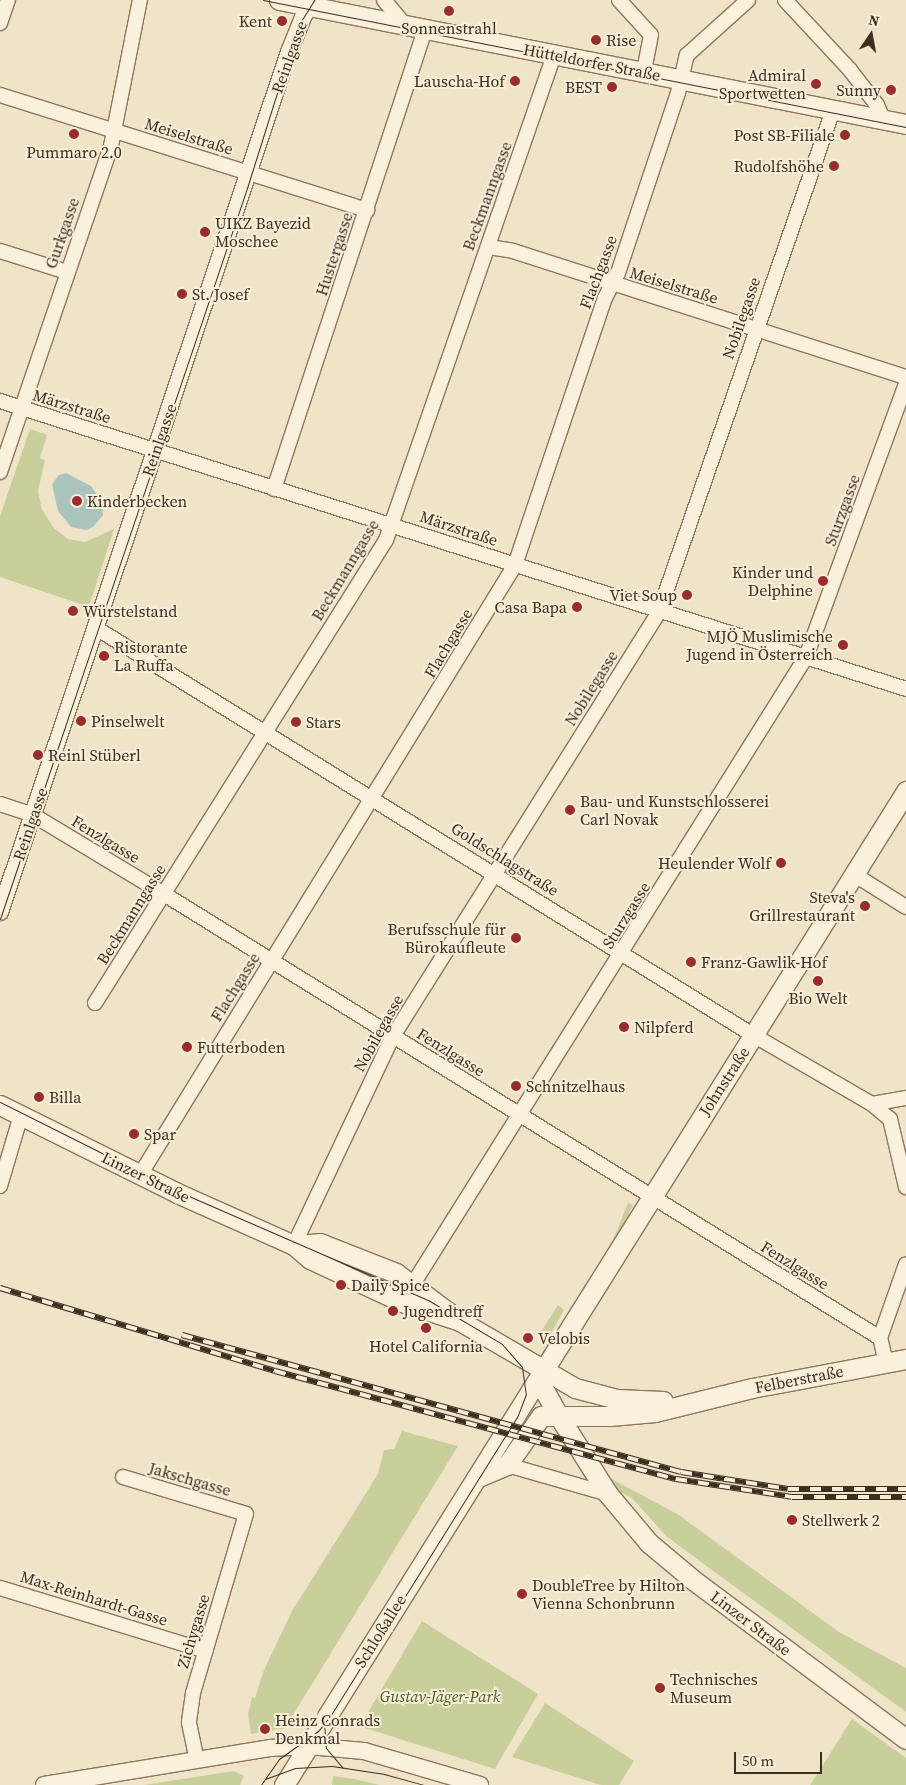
<!DOCTYPE html>
<html>
<head>
<meta charset="utf-8">
<style>
	body { margin:0 }
	#map { position:relative; width:906px; height:1785px; overflow:hidden; background:#f0e4c8; font-family:"Source Serif 4",serif }
	div>[style] { position:absolute }
	[style*='--x'] { left:calc(var(--x)*1px); top:calc(var(--y)*1px); width:calc(var(--w)*1px); rotate:calc(var(--a)*1deg) }
	.green>* { inset:0; background:#c9cf9b; transform-origin:0 0 }
	.water>* { inset:0; background:#a9c4bc }
	.roads { filter:drop-shadow(1px 0 #8d765c) drop-shadow(-1px 0 #8d765c) drop-shadow(0 1px #8d765c) drop-shadow(0 -1px #8d765c) }
	.minor>* { height:14px; margin:-7px; padding:0 7px; transform-origin:7px; border-radius:7px; background:#faf1dc }
	.tertiary>* { height:16px; margin:-8px; padding:0 8px; transform-origin:8px; border-radius:8px; background:#faf1dc }
	.secondary>* { height:19px; margin:-9.5px; padding:0 9.5px; transform-origin:9.5px; border-radius:9.5px; background:#faf1dc }
	.tram>* { height:1px; margin:-0.5px; padding:0 0.5px; transform-origin:0.5px; border-radius:0.5px; background:#3d2e20 }
	.rail>* { height:5.5px; margin-top:-2.75px; transform-origin:0; background:repeating-linear-gradient(90deg,#f7eed8 0 11px,#3d2e20 0 22px); box-sizing:border-box; border-block:1px solid #3d2e20 }
	.dots>* { width:14px; height:14px; translate:-50% -50%; box-sizing:border-box; border:2px solid #f7eed8; border-radius:50% }
	span { translate:-50% -50%; white-space:nowrap; text-align:center; line-height:1.15; -webkit-text-stroke:4px #f7eed8; paint-order:stroke }
	.poi-label { font-size:16px; color:#3d2e20 }
	.right { translate:-100% -50%; text-align:right }
	.left { translate:0 -50%; text-align:left }
	.street-label { font-size:16px; color:#3d2e20 }
	.park-label { font-size:16px; color:#4d5a26; font-style:italic }
	.north { position:absolute; left:846px; top:10px; width:50px; height:50px; -webkit-text-stroke:4px #f7eed8; paint-order:stroke; rotate:12deg; font-size:14px; font-weight:700; line-height:20px; text-align:center; color:#3d2e20 }
	.north::after { content:''; display:block; margin:auto; width:18px; height:22px; background:#3d2e20; clip-path:polygon(50% 0,100% 100%,50% 72%,0 100%) }
	.scale { position:absolute; left:734px; top:1752px; width:88px; height:22px; box-sizing:border-box; border:2px solid #3d2e20; border-top:0; padding-left:6px; font-size:15px; line-height:18px; white-space:nowrap; color:#3d2e20; -webkit-text-stroke:4px #f7eed8; paint-order:stroke }
</style>
</head>
<body>
<div id="map">
	<div class="green">
		<div style="clip-path:polygon(30px 429px,47px 435px,40px 458px,45px 460px,38px 491px,42px 510px,54px 528px,68px 539px,85px 542px,114px 529px,89px 607px,0 577px,0 516px)"></div>
		<div style="left:628px;top:1203px;width:5px;height:97px;rotate:22deg"></div>
		<div style="clip-path:polygon(558px 1305px,564px 1310px,548px 1339px,543px 1341px,539px 1335px)"></div>
		<div style="clip-path:polygon(402px 1431px,458px 1446px,285px 1728px,251px 1734px,248px 1714px,252px 1697px,255px 1698px,264px 1670px,292px 1611px,378px 1474px,384px 1450px,394px 1449px)"></div>
		<div style="clip-path:polygon(608px 1477px,679px 1515px,839px 1632px,906px 1668px,906px 1712px,667px 1537px,632px 1498px,616px 1490px)"></div>
		<div style="clip-path:polygon(422px 1621px,538px 1694px,495px 1769px,365px 1728px,361px 1724px)"></div>
		<div style="clip-path:polygon(545px 1703px,634px 1761px,619px 1785px,601px 1785px,512px 1757px)"></div>
		<div style="clip-path:polygon(852px 1719px,906px 1758px,906px 1785px,810px 1785px)"></div>
		<div style="clip-path:polygon(234px 1771px,244px 1776px,240px 1785px,144px 1785px)"></div>
		<div style="clip-path:polygon(333px 1776px,354px 1779px,380px 1785px,332px 1785px)"></div>
	</div>
	<div class="water">
		<div style="clip-path:polygon(66px 473px,91px 486px,102px 502px,103px 515px,93px 527px,86px 530px,71px 527px,58px 511px,52px 484px,59px 475px)"></div>
	</div>
	<div class="roads">
		<div class="minor">
			<div style="--x:384;--y:0;--w:34;--a:50"></div>
			<div style="--x:619;--y:0;--w:47;--a:47.6"></div>
			<div style="--x:651;--y:35;--w:38;--a:101"></div>
			<div style="--x:785;--y:0;--w:96;--a:47.1"></div>
			<div style="--x:850;--y:70;--w:44;--a:52.4"></div>
			<div style="--x:877;--y:105;--w:15;--a:67"></div>
			<div style="--x:0;--y:23;--w:24;--a:-71"></div>
			<div style="--x:0;--y:95;--w:385;--a:17.4"></div>
			<div style="--x:489;--y:247;--w:24;--a:9"></div>
			<div style="--x:513;--y:251;--w:413;--a:17.8"></div>
			<div style="--x:0;--y:251;--w:70;--a:17.4"></div>
			<div style="--x:0;--y:401;--w:951;--a:17.63"></div>
			<div style="--x:0;--y:472;--w:344;--a:-71.2"></div>
			<div style="--x:111;--y:146;--w:149;--a:-78.8"></div>
			<div style="--x:274;--y:489;--w:483;--a:-71.8"></div>
			<div style="--x:96;--y:628;--w:773;--a:31.78"></div>
			<div style="--x:753;--y:1035;--w:138;--a:30.1"></div>
			<div style="--x:872;--y:1104;--w:23;--a:40"></div>
			<div style="--x:890;--y:1119;--w:70;--a:76.8"></div>
			<div style="--x:0;--y:804;--w:35;--a:18"></div>
			<div style="--x:33;--y:815;--w:153;--a:31.1"></div>
			<div style="--x:164;--y:894;--w:842;--a:31.8"></div>
			<div style="--x:855;--y:875;--w:60;--a:32.1"></div>
			<div style="--x:95;--y:1003;--w:547;--a:-57.85"></div>
			<div style="--x:386;--y:540;--w:513;--a:-70.89"></div>
			<div style="--x:872;--y:1104;--w:35;--a:-10"></div>
			<div style="--x:140;--y:1175;--w:716;--a:-58.42"></div>
			<div style="--x:515;--y:565;--w:282;--a:-71.4"></div>
			<div style="--x:605;--y:298;--w:28;--a:-63"></div>
			<div style="--x:618;--y:273;--w:190;--a:-71.6"></div>
			<div style="--x:678;--y:93;--w:39;--a:-77"></div>
			<div style="--x:687;--y:55;--w:82;--a:-42"></div>
			<div style="--x:0;--y:1186;--w:74;--a:-73.5"></div>
			<div style="--x:294;--y:1245;--w:231;--a:-64.7"></div>
			<div style="--x:393;--y:1036;--w:501;--a:-57.9"></div>
			<div style="--x:659;--y:612;--w:531;--a:-70.88"></div>
			<div style="--x:413;--y:1284;--w:740;--a:-57.92"></div>
			<div style="--x:806;--y:657;--w:291;--a:-69.9"></div>
			<div style="--x:886;--y:1363;--w:26;--a:-103"></div>
			<div style="--x:880;--y:1338;--w:78;--a:-70.6"></div>
			<div style="--x:507;--y:1465;--w:105;--a:16"></div>
			<div style="--x:123;--y:1477;--w:128;--a:16.7"></div>
			<div style="--x:246;--y:1514;--w:187;--a:106.5"></div>
			<div style="--x:193;--y:1693;--w:30;--a:98"></div>
			<div style="--x:189;--y:1723;--w:38;--a:78"></div>
			<div style="--x:0;--y:1588;--w:215;--a:17"></div>
		</div>
		<div class="tertiary">
			<div style="--x:0;--y:912;--w:907;--a:-71.43"></div>
			<div style="--x:289;--y:52;--w:38;--a:-68"></div>
			<div style="--x:303;--y:17;--w:20;--a:-57"></div>
			<div style="--x:44;--y:1785;--w:230;--a:-9.3"></div>
			<div style="--x:271;--y:1748;--w:38;--a:-3"></div>
			<div style="--x:309;--y:1746;--w:55;--a:5.2"></div>
			<div style="--x:364;--y:1751;--w:121;--a:16.3"></div>
		</div>
		<div class="secondary">
			<div style="--x:279;--y:0;--w:639;--a:11.19"></div>
			<div style="--x:0;--y:1105;--w:198;--a:26.4"></div>
			<div style="--x:177;--y:1193;--w:128;--a:24"></div>
			<div style="--x:294;--y:1245;--w:21;--a:41"></div>
			<div style="--x:310;--y:1259;--w:102;--a:25.1"></div>
			<div style="--x:402;--y:1302;--w:61;--a:18.1"></div>
			<div style="--x:294;--y:1245;--w:26;--a:-4"></div>
			<div style="--x:320;--y:1243;--w:82;--a:21.5"></div>
			<div style="--x:396;--y:1273;--w:80;--a:36.9"></div>
			<div style="--x:460;--y:1321;--w:133;--a:30.2"></div>
			<div style="--x:575;--y:1388;--w:43;--a:14.7"></div>
			<div style="--x:617;--y:1399;--w:46;--a:2.5"></div>
			<div style="--x:543;--y:1370;--w:18;--a:90"></div>
			<div style="--x:543;--y:1388;--w:31;--a:61"></div>
			<div style="--x:558;--y:1415;--w:93;--a:57.7"></div>
			<div style="--x:608;--y:1494;--w:64;--a:50.1"></div>
			<div style="--x:649;--y:1543;--w:56;--a:39.9"></div>
			<div style="--x:692;--y:1579;--w:267;--a:36.8"></div>
			<div style="--x:476;--y:1478;--w:34;--a:-23"></div>
			<div style="--x:507;--y:1465;--w:60;--a:-55.2"></div>
			<div style="--x:541;--y:1416;--w:69;--a:0"></div>
			<div style="--x:610;--y:1416;--w:45;--a:-5.1"></div>
			<div style="--x:655;--y:1412;--w:100;--a:-13.9"></div>
			<div style="--x:752;--y:1388;--w:157;--a:-10.7"></div>
			<div style="--x:284;--y:1785;--w:1173;--a:-57.96"></div>
		</div>
	</div>
	<div class="tram">
		<div style="--x:263;--y:0;--w:655;--a:11.17"></div>
		<div style="--x:0;--y:919;--w:772;--a:-71.33"></div>
		<div style="--x:247;--y:188;--w:170;--a:-72.5"></div>
		<div style="--x:298;--y:26;--w:31;--a:-58"></div>
		<div style="--x:0;--y:1102;--w:206;--a:26.6"></div>
		<div style="--x:184;--y:1194;--w:266;--a:23.5"></div>
		<div style="--x:428;--y:1300;--w:86;--a:30.7"></div>
		<div style="--x:502;--y:1344;--w:30;--a:49"></div>
		<div style="--x:522;--y:1367;--w:27;--a:82"></div>
		<div style="--x:526;--y:1394;--w:25;--a:111"></div>
		<div style="--x:517;--y:1417;--w:351;--a:122"></div>
		<div style="--x:331;--y:1715;--w:21;--a:129"></div>
		<div style="--x:318;--y:1731;--w:48;--a:144.3"></div>
		<div style="--x:279;--y:1759;--w:32;--a:125"></div>
		<div style="--x:324;--y:1722;--w:26;--a:86"></div>
		<div style="--x:326;--y:1748;--w:26;--a:50"></div>
		<div style="--x:265;--y:1779;--w:32;--a:-20"></div>
		<div style="--x:295;--y:1768;--w:37;--a:-3"></div>
		<div style="--x:332;--y:1766;--w:53;--a:8.7"></div>
		<div style="--x:384;--y:1774;--w:41;--a:15.4"></div>
	</div>
	<div class="rail">
		<div style="--x:0;--y:1288;--w:287;--a:16.8"></div>
		<div style="--x:275;--y:1371;--w:415;--a:15.1"></div>
		<div style="--x:676;--y:1479;--w:117;--a:8.8"></div>
		<div style="--x:792;--y:1497;--w:114;--a:0"></div>
		<div style="--x:182;--y:1335;--w:517;--a:15.35"></div>
		<div style="--x:681;--y:1472;--w:108;--a:9"></div>
		<div style="--x:788;--y:1489;--w:118;--a:0"></div>
	</div>
	<div class="dots">
		<div style="left:449px;top:11px;background:#9e2a2b"></div>
		<div style="left:282px;top:21px;background:#9e2a2b"></div>
		<div style="left:596px;top:40px;background:#9e2a2b"></div>
		<div style="left:515px;top:81px;background:#9e2a2b"></div>
		<div style="left:816px;top:84px;background:#9e2a2b"></div>
		<div style="left:612px;top:87px;background:#9e2a2b"></div>
		<div style="left:891px;top:90px;background:#9e2a2b"></div>
		<div style="left:74px;top:134px;background:#9e2a2b"></div>
		<div style="left:845px;top:135px;background:#9e2a2b"></div>
		<div style="left:834px;top:166px;background:#9e2a2b"></div>
		<div style="left:205px;top:232px;background:#9e2a2b"></div>
		<div style="left:182px;top:294px;background:#9e2a2b"></div>
		<div style="left:77px;top:501px;background:#9e2a2b"></div>
		<div style="left:823px;top:581px;background:#9e2a2b"></div>
		<div style="left:687px;top:595px;background:#9e2a2b"></div>
		<div style="left:577px;top:607px;background:#9e2a2b"></div>
		<div style="left:73px;top:611px;background:#9e2a2b"></div>
		<div style="left:843px;top:645px;background:#9e2a2b"></div>
		<div style="left:104px;top:656px;background:#9e2a2b"></div>
		<div style="left:81px;top:721px;background:#9e2a2b"></div>
		<div style="left:296px;top:722px;background:#9e2a2b"></div>
		<div style="left:38px;top:755px;background:#9e2a2b"></div>
		<div style="left:570px;top:810px;background:#9e2a2b"></div>
		<div style="left:781px;top:863px;background:#9e2a2b"></div>
		<div style="left:865px;top:906px;background:#9e2a2b"></div>
		<div style="left:516px;top:938px;background:#9e2a2b"></div>
		<div style="left:691px;top:962px;background:#9e2a2b"></div>
		<div style="left:818px;top:981px;background:#9e2a2b"></div>
		<div style="left:624px;top:1027px;background:#9e2a2b"></div>
		<div style="left:187px;top:1047px;background:#9e2a2b"></div>
		<div style="left:516px;top:1086px;background:#9e2a2b"></div>
		<div style="left:39px;top:1097px;background:#9e2a2b"></div>
		<div style="left:134px;top:1134px;background:#9e2a2b"></div>
		<div style="left:341px;top:1285px;background:#9e2a2b"></div>
		<div style="left:393px;top:1311px;background:#9e2a2b"></div>
		<div style="left:426px;top:1328px;background:#9e2a2b"></div>
		<div style="left:528px;top:1338px;background:#9e2a2b"></div>
		<div style="left:792px;top:1520px;background:#9e2a2b"></div>
		<div style="left:522px;top:1594px;background:#9e2a2b"></div>
		<div style="left:660px;top:1688px;background:#9e2a2b"></div>
		<div style="left:265px;top:1729px;background:#9e2a2b"></div>
	</div>
	<div class="poi-label">
		<span class="right" style="left:272px;top:21px">Kent</span>
		<span style="left:449px;top:28px">Sonnenstrahl</span>
		<span class="left" style="left:606px;top:40px">Rise</span>
		<span class="right" style="left:806px;top:84px">Admiral<br>Sportwetten</span>
		<span class="right" style="left:505px;top:81px">Lauscha-Hof</span>
		<span class="right" style="left:602px;top:87px">BEST</span>
		<span class="right" style="left:881px;top:90px">Sunny</span>
		<span class="right" style="left:835px;top:135px">Post SB-Filiale</span>
		<span style="left:74px;top:152px">Pummaro 2.0</span>
		<span class="right" style="left:824px;top:166px">Rudolfshöhe</span>
		<span class="left" style="left:215px;top:232px">UIKZ Bayezid<br>Moschee</span>
		<span class="left" style="left:192px;top:294px">St. Josef</span>
		<span class="left" style="left:87px;top:501px">Kinderbecken</span>
		<span class="right" style="left:813px;top:581px">Kinder und<br>Delphine</span>
		<span class="right" style="left:677px;top:595px">Viet Soup</span>
		<span class="right" style="left:567px;top:607px">Casa Bapa</span>
		<span class="left" style="left:83px;top:611px">Würstelstand</span>
		<span class="right" style="left:833px;top:645px">MJÖ Muslimische<br>Jugend in Österreich</span>
		<span class="left" style="left:114px;top:656px">Ristorante<br>La Ruffa</span>
		<span class="left" style="left:91px;top:721px">Pinselwelt</span>
		<span class="left" style="left:306px;top:722px">Stars</span>
		<span class="left" style="left:48px;top:755px">Reinl Stüberl</span>
		<span class="left" style="left:580px;top:810px">Bau- und Kunstschlosserei<br>Carl Novak</span>
		<span class="right" style="left:771px;top:863px">Heulender Wolf</span>
		<span class="right" style="left:855px;top:906px">Steva's<br>Grillrestaurant</span>
		<span class="right" style="left:506px;top:938px">Berufsschule für<br>Bürokaufleute</span>
		<span class="left" style="left:701px;top:962px">Franz-Gawlik-Hof</span>
		<span style="left:818px;top:998px">Bio Welt</span>
		<span class="left" style="left:634px;top:1027px">Nilpferd</span>
		<span class="left" style="left:197px;top:1047px">Futterboden</span>
		<span class="left" style="left:526px;top:1086px">Schnitzelhaus</span>
		<span class="left" style="left:49px;top:1097px">Billa</span>
		<span class="left" style="left:144px;top:1134px">Spar</span>
		<span class="left" style="left:351px;top:1285px">Daily Spice</span>
		<span class="left" style="left:403px;top:1311px">Jugendtreff</span>
		<span class="left" style="left:538px;top:1338px">Velobis</span>
		<span style="left:426px;top:1346px">Hotel California</span>
		<span class="left" style="left:802px;top:1520px">Stellwerk 2</span>
		<span class="left" style="left:532px;top:1594px">DoubleTree by Hilton<br>Vienna Schonbrunn</span>
		<span class="left" style="left:670px;top:1688px">Technisches<br>Museum</span>
		<span class="left" style="left:275px;top:1729px">Heinz Conrads<br>Denkmal</span>
	</div>
	<div class="street-label">
		<span style="left:289px;top:57px;rotate:-70deg">Reinlgasse</span>
		<span style="left:592px;top:62px;rotate:11deg">Hütteldorfer Straße</span>
		<span style="left:189px;top:136px;rotate:17deg">Meiselstraße</span>
		<span style="left:487px;top:196px;rotate:-70deg">Beckmanngasse</span>
		<span style="left:62px;top:233px;rotate:-71deg">Gurkgasse</span>
		<span style="left:334px;top:254px;rotate:-72deg">Hustergasse</span>
		<span style="left:598px;top:272px;rotate:-69deg">Flachgasse</span>
		<span style="left:674px;top:285px;rotate:17deg">Meiselstraße</span>
		<span style="left:741px;top:318px;rotate:-71deg">Nobilegasse</span>
		<span style="left:72px;top:406px;rotate:17deg">Märzstraße</span>
		<span style="left:159px;top:440px;rotate:-71deg">Reinlgasse</span>
		<span style="left:842px;top:510px;rotate:-70deg">Sturzgasse</span>
		<span style="left:459px;top:528px;rotate:18deg">Märzstraße</span>
		<span style="left:345px;top:570px;rotate:-59deg">Beckmanngasse</span>
		<span style="left:448px;top:643px;rotate:-59deg">Flachgasse</span>
		<span style="left:591px;top:688px;rotate:-58deg">Nobilegasse</span>
		<span style="left:30px;top:824px;rotate:-71deg">Reinlgasse</span>
		<span style="left:106px;top:839px;rotate:31deg">Fenzlgasse</span>
		<span style="left:505px;top:859px;rotate:32deg">Goldschlagstraße</span>
		<span style="left:131px;top:914px;rotate:-58deg">Beckmanngasse</span>
		<span style="left:626px;top:915px;rotate:-58deg">Sturzgasse</span>
		<span style="left:235px;top:987px;rotate:-58deg">Flachgasse</span>
		<span style="left:378px;top:1033px;rotate:-61deg">Nobilegasse</span>
		<span style="left:451px;top:1052px;rotate:32deg">Fenzlgasse</span>
		<span style="left:724px;top:1081px;rotate:-57deg">Johnstraße</span>
		<span style="left:146px;top:1177px;rotate:26deg">Linzer Straße</span>
		<span style="left:795px;top:1265px;rotate:32deg">Fenzlgasse</span>
		<span style="left:799px;top:1379px;rotate:-11deg">Felberstraße</span>
		<span style="left:190px;top:1479px;rotate:16deg">Jakschgasse</span>
		<span style="left:94px;top:1598px;rotate:17deg">Max-Reinhardt-Gasse</span>
		<span style="left:751px;top:1623px;rotate:37deg">Linzer Straße</span>
		<span style="left:193px;top:1631px;rotate:-73deg">Zichygasse</span>
		<span style="left:380px;top:1631px;rotate:-58deg">Schloßallee</span>
	</div>
	<div class="park-label">
		<span style="left:440px;top:1696px">Gustav-Jäger-Park</span>
	</div>
	<div class="north">N</div>
	<div class="scale">50 m</div>
</div>
</body>
</html>
